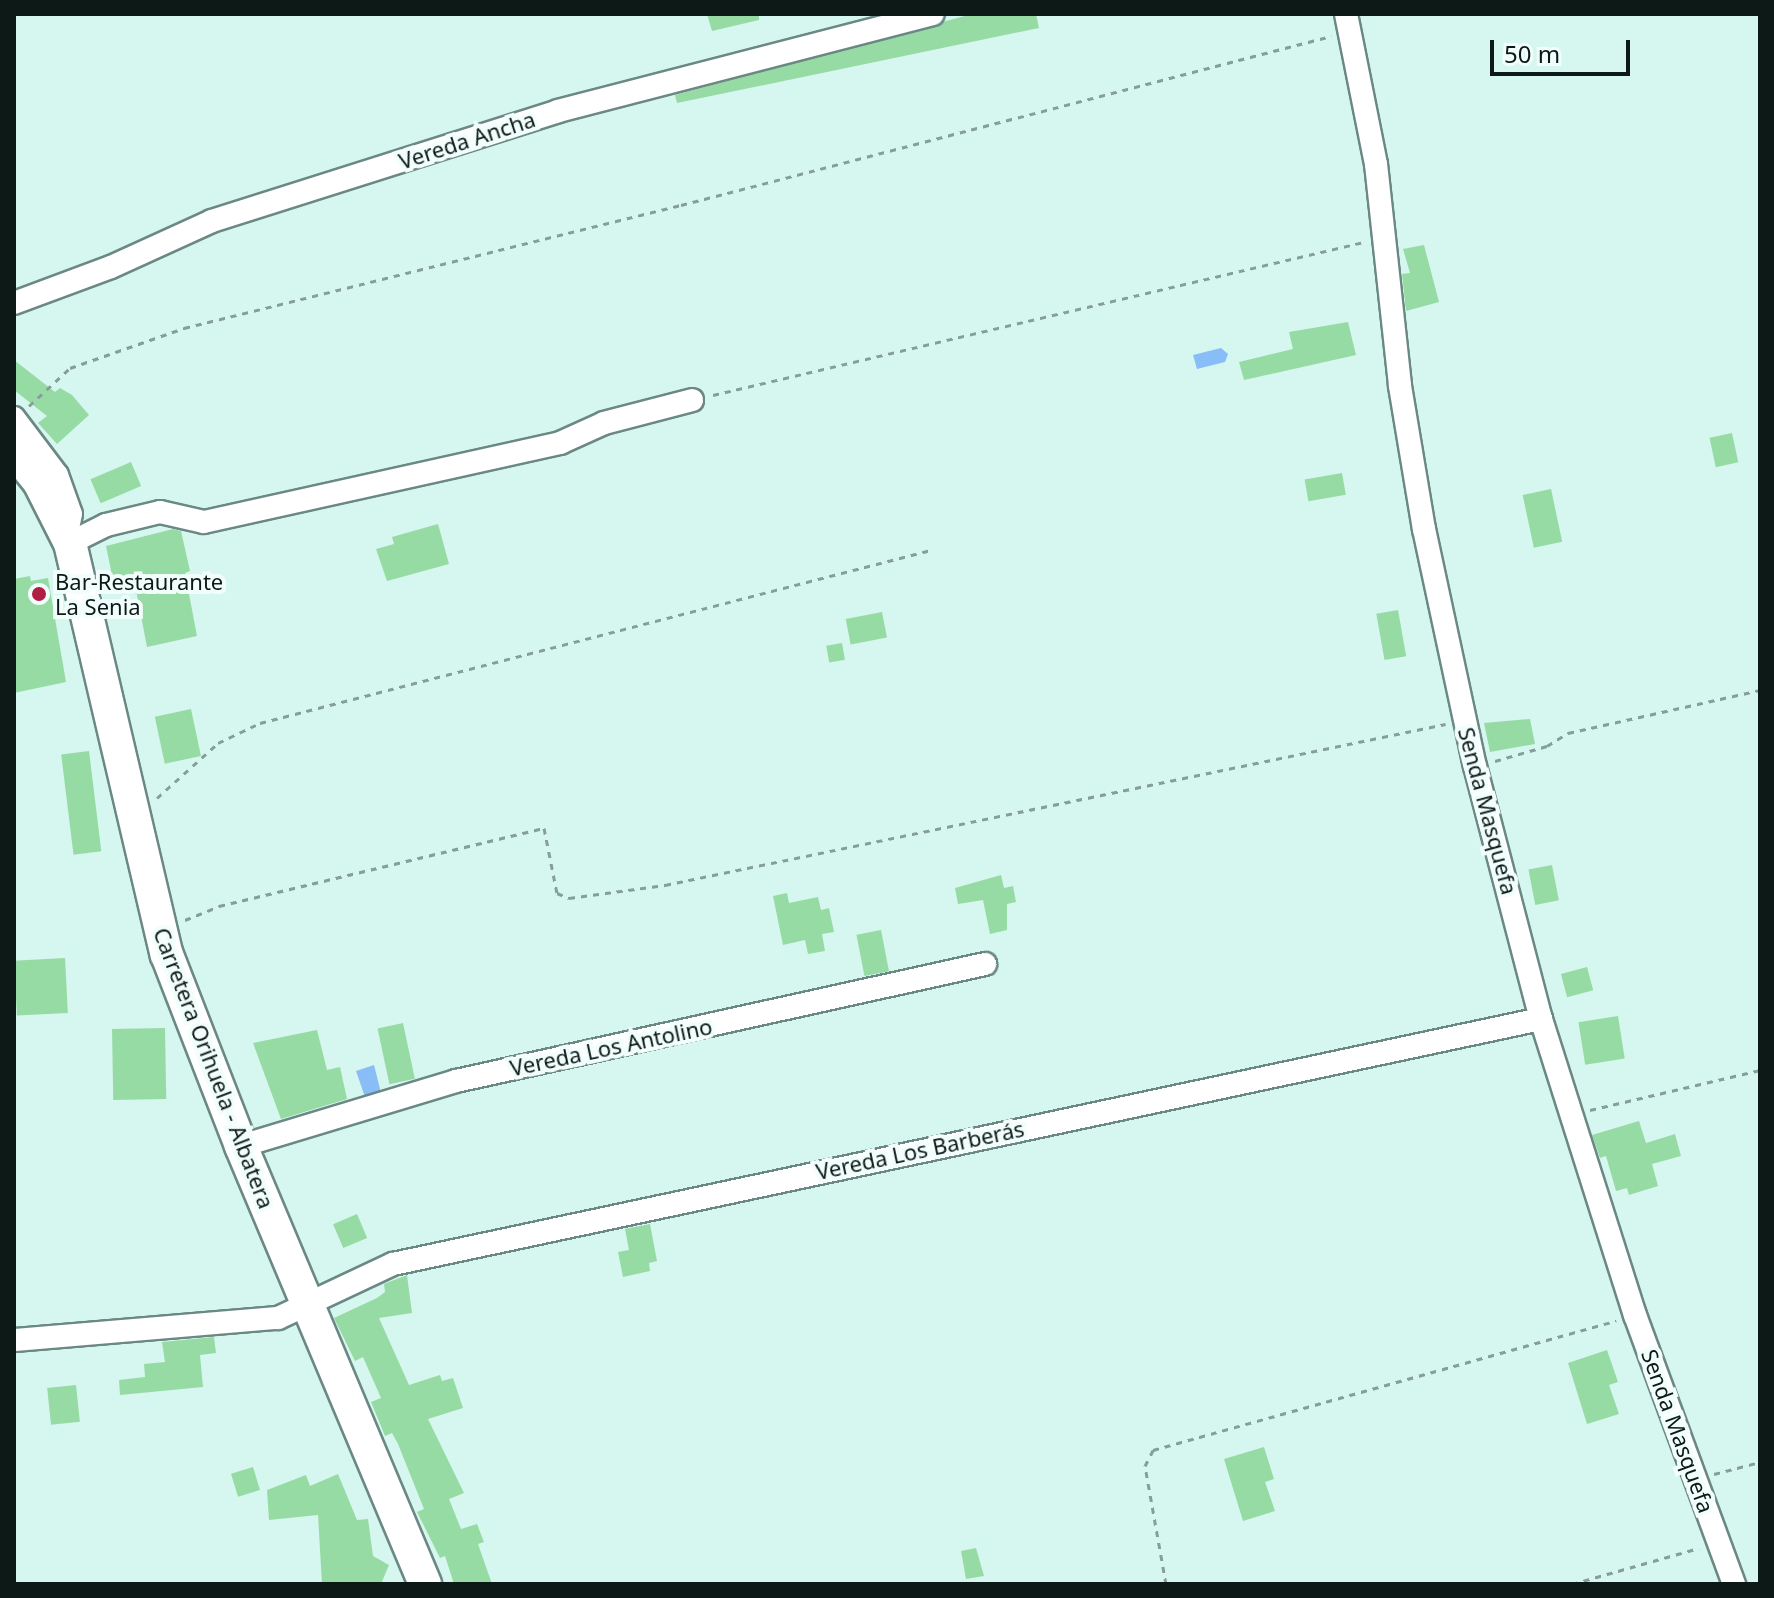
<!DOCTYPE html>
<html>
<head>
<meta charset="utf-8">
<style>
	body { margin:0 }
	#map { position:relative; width:1774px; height:1598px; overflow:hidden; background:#d6f6f0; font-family:"Noto Sans",sans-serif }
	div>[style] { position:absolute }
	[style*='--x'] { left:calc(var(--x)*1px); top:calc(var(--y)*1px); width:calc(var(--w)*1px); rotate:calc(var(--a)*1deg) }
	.water>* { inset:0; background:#88bdf8 }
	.building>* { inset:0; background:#97dba4; transform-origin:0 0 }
	.path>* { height:3px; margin-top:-1.5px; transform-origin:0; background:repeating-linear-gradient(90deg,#869e9a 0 6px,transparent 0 12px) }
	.roads { filter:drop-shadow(2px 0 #6b8884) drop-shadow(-2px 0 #6b8884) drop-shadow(0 2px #6b8884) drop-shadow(0 -2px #6b8884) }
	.street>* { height:22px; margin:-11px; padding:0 11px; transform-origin:11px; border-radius:11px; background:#fff }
	.secondary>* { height:32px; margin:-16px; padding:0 16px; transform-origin:16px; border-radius:16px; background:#fff }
	.dots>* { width:22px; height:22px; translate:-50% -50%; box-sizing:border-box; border:4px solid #f2fefc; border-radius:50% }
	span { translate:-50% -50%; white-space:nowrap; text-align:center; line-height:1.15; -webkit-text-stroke:8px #f2fefc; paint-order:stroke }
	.street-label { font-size:22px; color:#0d1917 }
	.poi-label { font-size:22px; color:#0d1917 }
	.left { translate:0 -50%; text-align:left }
	.frame { position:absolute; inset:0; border:16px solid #0d1917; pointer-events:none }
	.scale { position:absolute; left:1490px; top:40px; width:140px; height:36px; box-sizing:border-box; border:4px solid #0d1917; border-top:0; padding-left:10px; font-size:24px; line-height:28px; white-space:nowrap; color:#0d1917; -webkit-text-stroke:6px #f2fefc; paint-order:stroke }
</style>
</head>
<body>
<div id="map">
	<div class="water">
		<div style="clip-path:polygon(1221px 348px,1228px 354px,1225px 362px,1197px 369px,1193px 355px)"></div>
		<div style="clip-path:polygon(374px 1065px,381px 1093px,365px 1097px,356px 1071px)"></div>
	</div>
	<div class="building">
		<div style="clip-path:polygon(707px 14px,759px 14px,759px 20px,712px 31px)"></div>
		<div style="clip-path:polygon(972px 14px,1036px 14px,1039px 28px,677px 103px,675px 95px)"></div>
		<div style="clip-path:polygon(1424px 245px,1439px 302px,1406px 311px,1402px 274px,1410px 273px,1403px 249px)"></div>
		<div style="clip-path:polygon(1348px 322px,1356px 355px,1244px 380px,1239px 362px,1293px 349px,1289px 332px)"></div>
		<div style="clip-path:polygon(14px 360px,55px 392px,60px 388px,72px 395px,89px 415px,57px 444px,38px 423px,47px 416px,14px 390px)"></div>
		<div style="left:1732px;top:433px;width:30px;height:23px;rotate:78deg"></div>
		<div style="left:131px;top:462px;width:26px;height:44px;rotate:67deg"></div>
		<div style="left:1342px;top:473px;width:22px;height:38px;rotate:80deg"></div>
		<div style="left:1551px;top:489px;width:54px;height:29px;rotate:78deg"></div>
		<div style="clip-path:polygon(438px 524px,449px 564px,387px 581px,376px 549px,394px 544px,392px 537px)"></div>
		<div style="clip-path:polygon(173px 529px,181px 531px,190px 571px,185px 573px,197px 636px,147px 647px,135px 585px,115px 590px,106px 546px)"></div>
		<div style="clip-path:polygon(30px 576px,31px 581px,48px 578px,66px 682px,14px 693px,14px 579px)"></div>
		<div style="left:1398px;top:610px;width:47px;height:22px;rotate:80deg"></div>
		<div style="left:882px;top:612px;width:26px;height:37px;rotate:79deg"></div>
		<div style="left:842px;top:643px;width:17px;height:16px;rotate:80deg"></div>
		<div style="left:191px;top:709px;width:48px;height:37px;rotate:78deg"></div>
		<div style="clip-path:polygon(1530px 719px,1535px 744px,1490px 752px,1484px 723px)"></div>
		<div style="left:89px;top:751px;width:101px;height:28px;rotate:83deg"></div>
		<div style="left:1552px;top:865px;width:36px;height:24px;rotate:79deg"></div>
		<div style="clip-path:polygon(1001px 875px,1004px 888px,1013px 886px,1016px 902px,1007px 904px,1007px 930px,990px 934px,983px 900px,958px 904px,955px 888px)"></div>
		<div style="clip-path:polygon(787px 893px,789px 903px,818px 897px,821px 910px,829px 908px,834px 932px,822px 934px,825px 951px,808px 954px,805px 940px,783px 945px,773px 896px)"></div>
		<div style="left:881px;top:930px;width:42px;height:25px;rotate:79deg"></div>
		<div style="left:65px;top:958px;width:55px;height:51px;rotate:87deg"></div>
		<div style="left:1587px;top:967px;width:24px;height:27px;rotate:75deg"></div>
		<div style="left:1618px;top:1016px;width:43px;height:40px;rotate:81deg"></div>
		<div style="left:403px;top:1023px;width:57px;height:26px;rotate:78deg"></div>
		<div style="left:165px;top:1028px;width:71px;height:53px;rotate:89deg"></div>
		<div style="clip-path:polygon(317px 1030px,327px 1070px,340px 1067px,347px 1099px,281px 1119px,253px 1043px)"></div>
		<div style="clip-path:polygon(1639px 1121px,1646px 1143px,1675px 1134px,1681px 1156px,1652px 1164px,1658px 1186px,1629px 1195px,1627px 1188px,1616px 1191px,1606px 1156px,1600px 1158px,1592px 1135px)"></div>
		<div style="left:357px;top:1214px;width:26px;height:26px;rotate:67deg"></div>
		<div style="clip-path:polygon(650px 1224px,657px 1261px,649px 1263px,650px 1271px,623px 1277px,618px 1252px,629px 1250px,625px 1229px)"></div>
		<div style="clip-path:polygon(407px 1275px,412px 1313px,379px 1318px,409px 1385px,440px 1375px,442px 1381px,453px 1378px,463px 1408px,428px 1419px,464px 1493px,449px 1499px,461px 1529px,477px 1524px,484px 1542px,478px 1544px,492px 1584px,454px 1584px,445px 1556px,440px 1558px,417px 1512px,424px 1509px,398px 1444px,392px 1433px,385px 1436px,371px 1402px,381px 1398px,363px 1357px,355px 1361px,334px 1318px,377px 1298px,385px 1292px,384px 1284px)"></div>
		<div style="clip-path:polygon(214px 1337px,216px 1353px,200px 1355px,203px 1387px,120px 1395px,119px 1380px,145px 1377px,144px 1364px,165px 1362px,162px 1342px)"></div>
		<div style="clip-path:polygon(1607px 1350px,1618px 1382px,1609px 1385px,1619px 1414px,1587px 1424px,1568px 1363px)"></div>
		<div style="left:76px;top:1385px;width:37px;height:29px;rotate:84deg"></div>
		<div style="clip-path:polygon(1264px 1447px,1274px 1479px,1265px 1482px,1275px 1511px,1243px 1521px,1224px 1459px)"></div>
		<div style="left:253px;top:1467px;width:24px;height:23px;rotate:73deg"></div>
		<div style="clip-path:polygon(338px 1474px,357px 1520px,368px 1519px,373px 1556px,389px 1565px,381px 1584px,322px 1584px,318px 1515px,269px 1520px,267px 1490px,306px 1475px,310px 1486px)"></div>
		<div style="clip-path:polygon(976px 1548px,984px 1576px,966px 1579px,961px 1551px)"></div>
	</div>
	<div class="path">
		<div style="--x:713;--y:395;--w:669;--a:-13.23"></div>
		<div style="--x:29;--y:406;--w:56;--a:-42.8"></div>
		<div style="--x:70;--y:368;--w:121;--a:-19.3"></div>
		<div style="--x:184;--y:328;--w:512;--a:-13.9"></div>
		<div style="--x:681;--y:205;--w:672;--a:-14.57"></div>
		<div style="--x:1495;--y:761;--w:54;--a:-16.1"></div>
		<div style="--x:1547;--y:746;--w:25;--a:-32"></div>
		<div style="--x:1568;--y:733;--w:197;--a:-12.6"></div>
		<div style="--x:157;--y:798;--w:82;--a:-42"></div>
		<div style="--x:218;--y:743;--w:47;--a:-25.5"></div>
		<div style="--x:260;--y:723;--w:693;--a:-14.46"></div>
		<div style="--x:185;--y:920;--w:37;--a:-22"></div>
		<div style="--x:219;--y:906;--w:334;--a:-13.5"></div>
		<div style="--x:544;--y:828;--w:66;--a:78.7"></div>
		<div style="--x:557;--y:893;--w:13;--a:23"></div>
		<div style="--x:569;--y:898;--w:97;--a:-7.7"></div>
		<div style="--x:665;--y:885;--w:797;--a:-11.65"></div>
		<div style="--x:1590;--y:1110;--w:175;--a:-13.2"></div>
		<div style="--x:1714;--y:1474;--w:48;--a:-14.6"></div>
		<div style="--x:1166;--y:1584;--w:120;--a:-100.1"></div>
		<div style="--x:1145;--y:1466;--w:18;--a:-63"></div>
		<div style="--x:1153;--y:1450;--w:481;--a:-15.6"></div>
		<div style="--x:1572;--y:1584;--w:132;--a:-15.8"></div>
	</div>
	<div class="roads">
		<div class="street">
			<div style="--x:1346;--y:14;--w:153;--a:78.7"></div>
			<div style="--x:1376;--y:164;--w:223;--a:83.8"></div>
			<div style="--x:1400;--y:386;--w:145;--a:80.5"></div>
			<div style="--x:1424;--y:529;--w:242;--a:77.9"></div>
			<div style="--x:1475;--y:766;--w:261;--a:75.4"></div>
			<div style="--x:1541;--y:1019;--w:311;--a:72.4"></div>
			<div style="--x:1635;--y:1315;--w:287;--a:69.8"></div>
			<div style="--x:14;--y:303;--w:103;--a:-20.4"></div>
			<div style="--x:111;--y:267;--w:111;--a:-24.5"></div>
			<div style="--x:212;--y:221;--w:363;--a:-17.6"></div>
			<div style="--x:558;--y:111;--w:387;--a:-14.5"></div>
			<div style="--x:14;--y:418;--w:71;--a:53"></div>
			<div style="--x:57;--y:475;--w:41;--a:70.3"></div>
			<div style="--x:71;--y:514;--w:14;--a:102"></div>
			<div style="--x:70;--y:543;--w:40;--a:-26.6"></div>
			<div style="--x:106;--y:525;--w:56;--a:-13.5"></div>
			<div style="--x:160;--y:512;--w:45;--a:12.8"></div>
			<div style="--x:204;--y:522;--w:365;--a:-12.5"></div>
			<div style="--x:560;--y:443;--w:48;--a:-24.4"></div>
			<div style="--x:604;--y:423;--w:91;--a:-14.6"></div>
			<div style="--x:241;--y:1146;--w:225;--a:-16.8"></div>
			<div style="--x:456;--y:1081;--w:542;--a:-12.47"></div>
			<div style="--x:14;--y:1340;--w:265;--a:-4.8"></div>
			<div style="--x:278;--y:1318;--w:127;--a:-25.2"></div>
			<div style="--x:393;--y:1264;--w:1174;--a:-12.05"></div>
		</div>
		<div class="secondary">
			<div style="--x:14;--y:451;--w:40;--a:51"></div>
			<div style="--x:39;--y:482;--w:68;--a:63.1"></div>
			<div style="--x:70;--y:543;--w:423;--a:76.8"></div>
			<div style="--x:167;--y:955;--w:205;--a:68.8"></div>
			<div style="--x:241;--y:1146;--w:475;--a:67.2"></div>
		</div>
	</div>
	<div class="dots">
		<div style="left:39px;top:594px;background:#b11e43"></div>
	</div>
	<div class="street-label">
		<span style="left:467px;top:140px;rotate:-18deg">Vereda Ancha</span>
		<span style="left:1488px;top:811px;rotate:75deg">Senda Masquefa</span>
		<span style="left:611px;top:1047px;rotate:-12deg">Vereda Los Antolino</span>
		<span style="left:214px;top:1068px;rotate:69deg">Carretera Orihuela - Albatera</span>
		<span style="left:920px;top:1150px;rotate:-12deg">Vereda Los Barberás</span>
		<span style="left:1678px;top:1431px;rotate:70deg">Senda Masquefa</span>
	</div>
	<div class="poi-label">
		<span class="left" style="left:55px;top:594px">Bar-Restaurante<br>La Senia</span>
	</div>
	<div class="frame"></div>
	<div class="scale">50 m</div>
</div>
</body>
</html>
